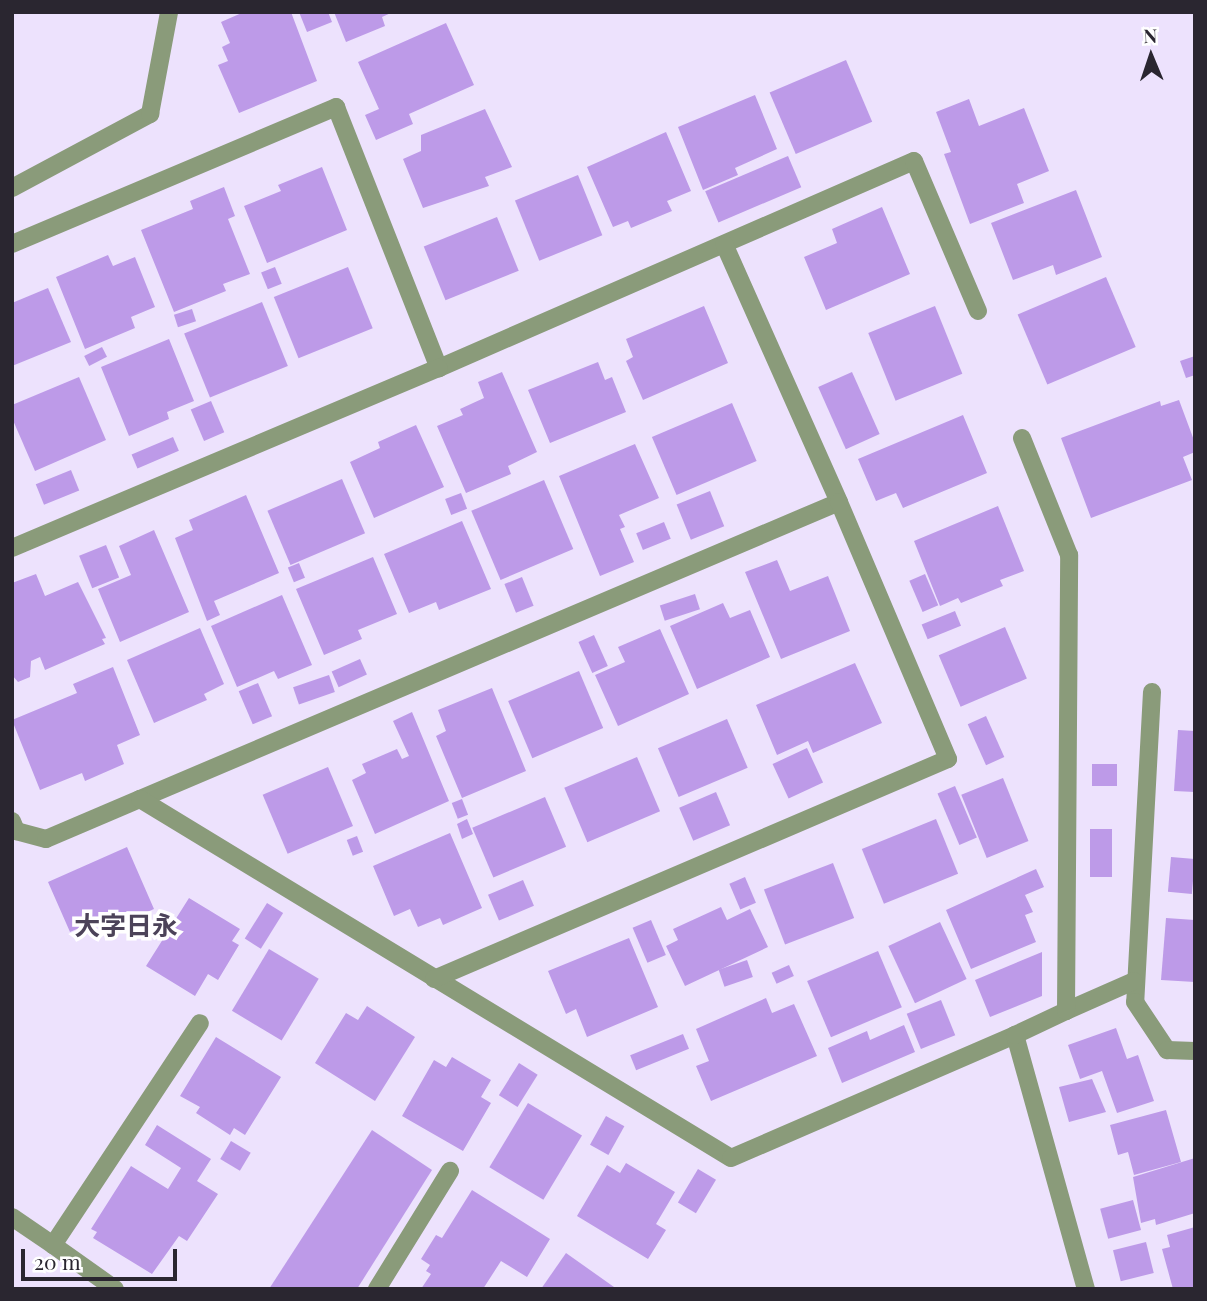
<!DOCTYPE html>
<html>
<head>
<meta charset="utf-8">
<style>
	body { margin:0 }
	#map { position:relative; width:1207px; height:1301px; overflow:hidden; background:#ede2fd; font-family:"Playfair Display","Noto Sans JP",serif }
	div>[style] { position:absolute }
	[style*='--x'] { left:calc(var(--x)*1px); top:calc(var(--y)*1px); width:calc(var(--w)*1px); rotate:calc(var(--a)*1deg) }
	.building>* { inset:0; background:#bd9ae8; transform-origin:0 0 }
	.street>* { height:18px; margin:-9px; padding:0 9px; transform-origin:9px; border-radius:9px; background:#8a9b7a }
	span { translate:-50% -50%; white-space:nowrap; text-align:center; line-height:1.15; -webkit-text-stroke:7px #fff; paint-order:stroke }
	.quarter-label { font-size:26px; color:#4c4359; font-weight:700 }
	.frame { position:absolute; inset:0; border:14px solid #2a2630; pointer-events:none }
	.north { position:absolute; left:1116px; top:21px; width:70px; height:70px; -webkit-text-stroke:5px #fff; paint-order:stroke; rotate:358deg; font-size:19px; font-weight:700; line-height:28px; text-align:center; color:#2a2630 }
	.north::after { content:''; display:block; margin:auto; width:24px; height:32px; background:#2a2630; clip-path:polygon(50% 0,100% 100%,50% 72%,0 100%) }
	.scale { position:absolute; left:21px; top:1249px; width:156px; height:32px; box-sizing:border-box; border:4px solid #2a2630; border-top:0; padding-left:9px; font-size:21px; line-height:24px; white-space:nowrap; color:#2a2630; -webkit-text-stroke:5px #fff; paint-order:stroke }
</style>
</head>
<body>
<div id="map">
	<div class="building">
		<div style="clip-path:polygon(244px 12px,291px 12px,317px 81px,239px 113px,218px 65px,228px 61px,222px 47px,230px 43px,221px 22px)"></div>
		<div style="clip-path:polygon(299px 12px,328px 12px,332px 22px,307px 32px)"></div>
		<div style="clip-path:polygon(334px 12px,393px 12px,382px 17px,385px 26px,346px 42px)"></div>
		<div style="clip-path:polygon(446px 23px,474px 85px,409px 114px,413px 124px,376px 140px,365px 115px,379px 109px,358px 62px)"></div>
		<div style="left:846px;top:60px;width:67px;height:83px;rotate:67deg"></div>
		<div style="clip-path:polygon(755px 95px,777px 149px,735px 168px,738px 175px,703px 190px,678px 127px)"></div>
		<div style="clip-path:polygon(969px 99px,979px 126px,1024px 108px,1049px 171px,1017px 184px,1024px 203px,970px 224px,944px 154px,951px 152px,936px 112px)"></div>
		<div style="clip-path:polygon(485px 109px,512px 167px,485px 177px,489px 186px,423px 208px,403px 159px,421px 151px,421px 135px)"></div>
		<div style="clip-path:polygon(666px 132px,691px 191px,667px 201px,672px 211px,631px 228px,628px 221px,613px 227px,587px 167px)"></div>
		<div style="left:788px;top:156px;width:34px;height:90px;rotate:67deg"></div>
		<div style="clip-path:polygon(322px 167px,347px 230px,267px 263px,244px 206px,281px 191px,278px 185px)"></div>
		<div style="left:578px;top:175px;width:65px;height:68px;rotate:68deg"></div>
		<div style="clip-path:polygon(224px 187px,235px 216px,228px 219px,250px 274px,223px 284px,226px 291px,174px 312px,141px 230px,193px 209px,190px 201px)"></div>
		<div style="clip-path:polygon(1076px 190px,1102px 257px,1056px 275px,1053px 265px,1013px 280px,991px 223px)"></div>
		<div style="clip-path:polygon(882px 207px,910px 274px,826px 310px,804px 257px,837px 243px,832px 229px)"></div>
		<div style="left:497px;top:217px;width:58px;height:79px;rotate:68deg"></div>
		<div style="clip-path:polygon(108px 255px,113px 266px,135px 257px,155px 307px,131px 317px,135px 328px,85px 349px,56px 277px)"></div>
		<div style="left:275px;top:267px;width:18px;height:15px;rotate:68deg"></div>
		<div style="left:348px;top:267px;width:66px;height:80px;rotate:68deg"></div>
		<div style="left:1106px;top:277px;width:76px;height:96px;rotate:67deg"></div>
		<div style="clip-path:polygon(48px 288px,71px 342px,12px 366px,12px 303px)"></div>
		<div style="left:262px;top:302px;width:69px;height:84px;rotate:68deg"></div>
		<div style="clip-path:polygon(704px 306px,728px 363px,643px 400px,626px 361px,633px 357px,626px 339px)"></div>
		<div style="left:935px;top:306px;width:73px;height:72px;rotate:68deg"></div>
		<div style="left:192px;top:309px;width:13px;height:19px;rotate:72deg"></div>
		<div style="clip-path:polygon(169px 339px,194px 401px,167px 412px,169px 419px,129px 436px,101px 367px)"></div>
		<div style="left:102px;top:347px;width:11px;height:20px;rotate:63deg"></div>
		<div style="clip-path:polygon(1195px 356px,1195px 375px,1186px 378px,1180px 361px)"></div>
		<div style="clip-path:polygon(598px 362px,605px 380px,612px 377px,626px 412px,550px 443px,528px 390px)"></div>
		<div style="clip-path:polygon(502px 372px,537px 452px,508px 466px,511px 474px,466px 493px,437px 426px,463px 415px,460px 409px,484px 398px,478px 382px)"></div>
		<div style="left:852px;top:372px;width:68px;height:37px;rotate:66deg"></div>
		<div style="clip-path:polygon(79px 377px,106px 440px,35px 471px,12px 418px,12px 405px)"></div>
		<div style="clip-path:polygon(1179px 400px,1195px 443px,1195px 452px,1183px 457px,1192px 480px,1091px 518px,1061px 438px,1160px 401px,1161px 406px)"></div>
		<div style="left:211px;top:401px;width:34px;height:22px;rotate:67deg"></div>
		<div style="left:732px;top:403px;width:63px;height:87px;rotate:67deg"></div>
		<div style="clip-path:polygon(963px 415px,987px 473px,903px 508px,896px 493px,876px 501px,858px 459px)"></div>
		<div style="clip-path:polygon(416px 425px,444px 487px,374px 518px,350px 462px,380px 448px,378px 442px)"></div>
		<div style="left:173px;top:437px;width:15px;height:45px;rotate:67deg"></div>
		<div style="clip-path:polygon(635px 444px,659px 498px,619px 515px,625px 527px,620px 529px,634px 562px,600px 576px,559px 476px)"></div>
		<div style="left:71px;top:470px;width:22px;height:38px;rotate:68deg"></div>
		<div style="left:342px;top:479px;width:59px;height:81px;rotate:67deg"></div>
		<div style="left:544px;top:480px;width:75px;height:79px;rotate:67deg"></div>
		<div style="left:710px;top:491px;width:38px;height:36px;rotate:68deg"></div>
		<div style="left:461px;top:493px;width:17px;height:17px;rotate:69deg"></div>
		<div style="clip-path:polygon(246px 495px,279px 573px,214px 601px,220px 615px,207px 621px,175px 538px,193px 530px,189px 520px)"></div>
		<div style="clip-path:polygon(998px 506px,1024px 571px,1000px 580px,1003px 586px,961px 603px,958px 598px,940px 606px,914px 541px)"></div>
		<div style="clip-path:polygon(462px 521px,491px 589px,439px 610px,436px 602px,409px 613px,384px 554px)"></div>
		<div style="left:664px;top:522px;width:18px;height:30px;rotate:68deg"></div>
		<div style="clip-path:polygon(154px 530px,189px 612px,120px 642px,98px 589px,131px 575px,119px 546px)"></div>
		<div style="left:106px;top:545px;width:35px;height:29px;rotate:68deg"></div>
		<div style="clip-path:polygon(373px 557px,397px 614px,358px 630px,362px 639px,324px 655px,296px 589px)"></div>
		<div style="clip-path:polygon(777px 560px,790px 591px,828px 576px,850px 631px,781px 659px,745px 572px)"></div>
		<div style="left:299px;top:563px;width:16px;height:12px;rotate:68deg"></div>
		<div style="clip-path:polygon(36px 574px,45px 596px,78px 582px,106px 638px,102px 639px,105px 644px,45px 670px,40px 657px,31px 661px,30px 677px,18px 682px,12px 675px,12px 583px)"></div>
		<div style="left:925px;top:574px;width:34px;height:17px;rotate:67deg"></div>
		<div style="left:522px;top:577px;width:31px;height:19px;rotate:68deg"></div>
		<div style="left:695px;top:594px;width:16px;height:37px;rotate:72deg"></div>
		<div style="clip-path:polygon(282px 595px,312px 665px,278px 679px,274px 671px,237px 687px,211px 626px)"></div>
		<div style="clip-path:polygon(723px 603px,730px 618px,750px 610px,770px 657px,697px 689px,670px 626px)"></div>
		<div style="left:955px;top:611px;width:16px;height:36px;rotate:68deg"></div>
		<div style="left:1005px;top:627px;width:56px;height:72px;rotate:67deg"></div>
		<div style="clip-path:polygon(200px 628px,224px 684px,204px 694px,207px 700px,154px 723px,127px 660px)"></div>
		<div style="clip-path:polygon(660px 629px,689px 694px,618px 726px,595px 675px,625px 662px,618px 647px)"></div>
		<div style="left:594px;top:635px;width:34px;height:17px;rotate:66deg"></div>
		<div style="left:360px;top:659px;width:17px;height:31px;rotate:66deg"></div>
		<div style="clip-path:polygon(855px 663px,882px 723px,813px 753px,808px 741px,777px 755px,756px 705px)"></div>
		<div style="clip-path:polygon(113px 667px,140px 735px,117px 745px,124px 764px,85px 781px,82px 773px,40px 790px,12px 720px,77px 693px,73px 684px)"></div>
		<div style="left:579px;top:671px;width:62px;height:77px;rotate:67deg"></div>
		<div style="left:329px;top:675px;width:18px;height:38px;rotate:71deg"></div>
		<div style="left:258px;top:683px;width:36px;height:21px;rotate:67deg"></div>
		<div style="clip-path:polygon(492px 688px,526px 771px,462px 798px,436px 736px,446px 731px,438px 710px)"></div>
		<div style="clip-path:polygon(412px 712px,449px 801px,375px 834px,352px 780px,366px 773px,362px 764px,397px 749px,402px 759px,409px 756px,393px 721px)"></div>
		<div style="left:986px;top:716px;width:45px;height:20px;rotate:66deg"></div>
		<div style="left:727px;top:719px;width:53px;height:75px;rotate:67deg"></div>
		<div style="clip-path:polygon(1178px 730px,1195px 731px,1195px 792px,1174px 791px)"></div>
		<div style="left:807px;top:748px;width:38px;height:38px;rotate:65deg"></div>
		<div style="left:637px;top:757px;width:59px;height:79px;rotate:67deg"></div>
		<div style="left:1092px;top:764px;width:25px;height:22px"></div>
		<div style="left:328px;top:767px;width:64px;height:71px;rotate:67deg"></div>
		<div style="left:1003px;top:778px;width:68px;height:45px;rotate:68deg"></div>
		<div style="left:955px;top:786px;width:56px;height:19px;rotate:67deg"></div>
		<div style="left:716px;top:792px;width:36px;height:40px;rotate:67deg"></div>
		<div style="left:545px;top:797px;width:54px;height:79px;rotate:67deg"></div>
		<div style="left:462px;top:799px;width:17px;height:11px;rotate:69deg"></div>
		<div style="clip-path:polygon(467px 819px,473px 834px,462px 839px,457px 824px)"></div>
		<div style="left:936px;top:819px;width:59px;height:80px;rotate:68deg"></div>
		<div style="left:1090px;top:829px;width:22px;height:48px"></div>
		<div style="clip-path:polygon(450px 833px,482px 908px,443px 925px,440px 918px,418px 927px,410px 909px,394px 916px,373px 866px)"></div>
		<div style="left:357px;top:836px;width:17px;height:11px;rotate:69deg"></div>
		<div style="clip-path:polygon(127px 847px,154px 909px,105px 930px,100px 919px,70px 932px,48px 882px)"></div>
		<div style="left:1171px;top:857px;width:24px;height:35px;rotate:5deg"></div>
		<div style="left:833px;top:863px;width:59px;height:74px;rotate:69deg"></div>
		<div style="clip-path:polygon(1036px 869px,1044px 887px,1025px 895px,1033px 912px,1025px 915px,1036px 942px,971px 969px,946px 910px)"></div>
		<div style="left:745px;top:877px;width:28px;height:17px;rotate:67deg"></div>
		<div style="left:523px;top:880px;width:28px;height:38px;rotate:67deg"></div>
		<div style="clip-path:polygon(189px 898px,240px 929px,232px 941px,239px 945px,218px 980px,208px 974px,195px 996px,146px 966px)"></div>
		<div style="left:267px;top:903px;width:19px;height:42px;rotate:32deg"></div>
		<div style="clip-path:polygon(721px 907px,727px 920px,750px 909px,768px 947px,685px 986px,666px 946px,678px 940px,673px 929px)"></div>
		<div style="clip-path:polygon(1166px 918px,1195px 920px,1195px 982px,1161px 980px)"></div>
		<div style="left:651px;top:920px;width:38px;height:20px;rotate:67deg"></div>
		<div style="left:940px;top:922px;width:63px;height:57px;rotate:65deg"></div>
		<div style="clip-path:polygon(629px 938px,658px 1007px,587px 1037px,576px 1009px,566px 1014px,548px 971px)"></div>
		<div style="left:269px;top:949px;width:58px;height:72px;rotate:31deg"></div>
		<div style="left:878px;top:951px;width:61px;height:77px;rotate:67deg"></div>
		<div style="clip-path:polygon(1042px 952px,1042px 996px,990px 1017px,975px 980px)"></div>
		<div style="left:747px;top:960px;width:18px;height:30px;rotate:71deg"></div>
		<div style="left:789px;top:965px;width:12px;height:19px;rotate:66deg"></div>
		<div style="clip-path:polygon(766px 998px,772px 1013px,794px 1004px,817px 1056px,711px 1101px,696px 1066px,709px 1061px,696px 1029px)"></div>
		<div style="left:941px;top:1000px;width:38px;height:37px;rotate:68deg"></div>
		<div style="clip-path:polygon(367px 1006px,415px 1037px,375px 1101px,315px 1063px,346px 1013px,358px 1020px)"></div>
		<div style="clip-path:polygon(904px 1025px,915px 1052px,842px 1083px,828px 1048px,867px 1031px,870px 1040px)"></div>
		<div style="clip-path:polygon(1116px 1028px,1127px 1059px,1138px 1055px,1154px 1101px,1117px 1113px,1102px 1071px,1080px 1079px,1068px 1045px)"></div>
		<div style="left:683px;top:1034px;width:16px;height:57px;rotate:68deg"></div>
		<div style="clip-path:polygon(216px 1037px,281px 1077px,245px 1135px,234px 1128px,230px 1135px,196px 1113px,200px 1107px,180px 1096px)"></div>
		<div style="clip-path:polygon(452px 1057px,491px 1080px,481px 1097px,491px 1103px,463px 1151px,402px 1116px,434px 1060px,446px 1067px)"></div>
		<div style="left:519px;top:1063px;width:22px;height:38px;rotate:32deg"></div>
		<div style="clip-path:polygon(1092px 1079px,1106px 1112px,1069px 1122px,1059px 1087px)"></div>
		<div style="left:528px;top:1103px;width:63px;height:75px;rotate:31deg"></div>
		<div style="clip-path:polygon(1166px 1110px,1181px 1162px,1134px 1175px,1128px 1152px,1118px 1155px,1110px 1125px)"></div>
		<div style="left:606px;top:1116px;width:21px;height:33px;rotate:29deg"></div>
		<div style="clip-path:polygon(157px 1125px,211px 1159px,197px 1181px,218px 1194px,187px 1241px,179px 1236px,152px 1274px,93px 1238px,97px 1232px,91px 1229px,131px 1166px,168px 1189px,181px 1168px,145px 1145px)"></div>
		<div style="clip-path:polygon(372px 1130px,432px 1170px,357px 1289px,269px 1289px)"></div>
		<div style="left:231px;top:1141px;width:23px;height:21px;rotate:31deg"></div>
		<div style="clip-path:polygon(1195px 1158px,1195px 1213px,1156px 1225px,1155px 1219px,1141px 1223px,1133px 1177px)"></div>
		<div style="clip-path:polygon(626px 1163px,675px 1192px,656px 1224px,666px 1230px,648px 1259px,577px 1216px,607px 1165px,620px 1173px)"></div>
		<div style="left:698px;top:1169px;width:21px;height:39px;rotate:31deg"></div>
		<div style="clip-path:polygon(472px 1190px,550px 1239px,527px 1277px,501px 1261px,483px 1289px,421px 1289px,431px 1274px,426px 1271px,430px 1265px,421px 1259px,436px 1235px,442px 1238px)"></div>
		<div style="left:1133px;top:1200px;width:31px;height:34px;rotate:75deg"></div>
		<div style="clip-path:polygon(1195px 1227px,1195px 1289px,1173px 1289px,1162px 1249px,1170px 1247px,1167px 1235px)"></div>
		<div style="left:1146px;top:1242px;width:32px;height:34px;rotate:76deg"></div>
		<div style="clip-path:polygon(566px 1253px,614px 1287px,613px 1289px,541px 1289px)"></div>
	</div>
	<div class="street">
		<div style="--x:12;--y:188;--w:157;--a:-28.2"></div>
		<div style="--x:150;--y:114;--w:104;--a:-79.4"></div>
		<div style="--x:12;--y:244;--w:352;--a:-22.9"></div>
		<div style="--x:336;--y:107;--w:281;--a:68.5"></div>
		<div style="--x:439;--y:368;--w:518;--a:-23.55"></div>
		<div style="--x:914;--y:161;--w:163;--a:66.9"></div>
		<div style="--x:12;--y:548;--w:463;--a:-22.9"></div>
		<div style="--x:1152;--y:692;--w:310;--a:93.1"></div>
		<div style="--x:1135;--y:1002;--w:58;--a:56.3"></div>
		<div style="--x:1167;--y:1050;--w:28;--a:2"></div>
		<div style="--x:140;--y:799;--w:759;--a:-23.02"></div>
		<div style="--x:839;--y:502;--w:282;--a:-114"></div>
		<div style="--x:12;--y:821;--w:11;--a:68"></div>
		<div style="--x:16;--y:831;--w:31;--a:15"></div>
		<div style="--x:46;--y:839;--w:102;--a:-23.1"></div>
		<div style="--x:140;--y:799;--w:691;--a:31.28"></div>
		<div style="--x:731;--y:1158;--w:309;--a:-23.4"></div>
		<div style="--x:1015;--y:1035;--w:264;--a:74.4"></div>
		<div style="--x:434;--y:979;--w:559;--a:-23.17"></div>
		<div style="--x:948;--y:759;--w:279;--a:-113"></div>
		<div style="--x:1066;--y:1011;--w:74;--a:-23.8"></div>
		<div style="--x:1015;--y:1035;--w:56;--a:-25.2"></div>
		<div style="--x:1066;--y:1011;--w:456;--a:-89.6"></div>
		<div style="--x:1069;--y:555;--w:126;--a:-111.9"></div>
		<div style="--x:12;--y:1217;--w:50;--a:34.3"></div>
		<div style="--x:115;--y:1289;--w:76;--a:-144.6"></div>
		<div style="--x:53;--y:1245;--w:266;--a:-56.5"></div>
		<div style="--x:377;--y:1289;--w:139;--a:-58.3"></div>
	</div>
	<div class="quarter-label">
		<span style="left:126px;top:925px">大字日永</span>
	</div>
	<div class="frame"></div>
	<div class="north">N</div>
	<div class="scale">20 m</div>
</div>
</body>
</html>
